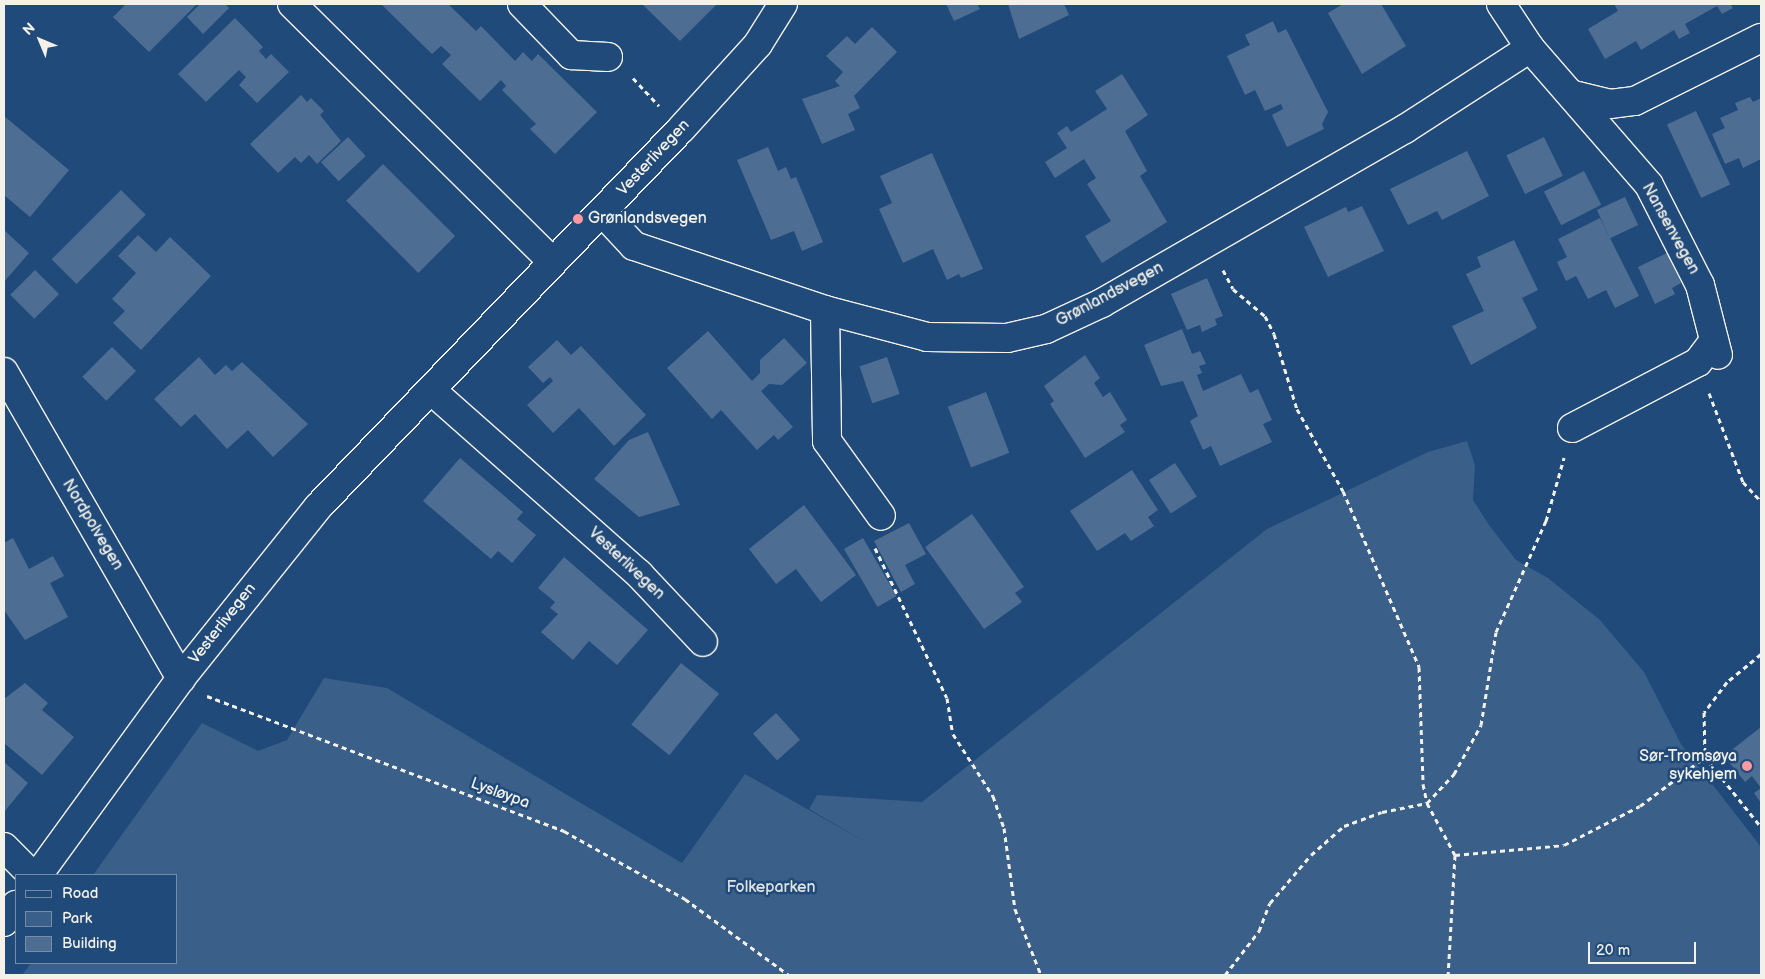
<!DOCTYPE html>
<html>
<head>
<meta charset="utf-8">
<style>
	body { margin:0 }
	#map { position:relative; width:1765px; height:979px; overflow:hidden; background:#1f4a7a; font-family:"Balsamiq Sans",sans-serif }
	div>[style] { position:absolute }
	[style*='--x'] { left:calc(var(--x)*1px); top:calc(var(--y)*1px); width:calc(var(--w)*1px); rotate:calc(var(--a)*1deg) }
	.green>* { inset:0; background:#3a5f88 }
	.building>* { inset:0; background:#4d6e92; transform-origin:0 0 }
	.path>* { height:3px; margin-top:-1.5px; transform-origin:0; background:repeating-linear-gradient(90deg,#f4f1e8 0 5px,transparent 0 9px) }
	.roads { filter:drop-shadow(1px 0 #f4f1e8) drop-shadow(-1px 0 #f4f1e8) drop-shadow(0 1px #f4f1e8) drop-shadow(0 -1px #f4f1e8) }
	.minor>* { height:28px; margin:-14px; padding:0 14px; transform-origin:14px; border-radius:14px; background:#1f4a7a }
	.dots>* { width:14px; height:14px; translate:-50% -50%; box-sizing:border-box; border:2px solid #1f4a7a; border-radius:50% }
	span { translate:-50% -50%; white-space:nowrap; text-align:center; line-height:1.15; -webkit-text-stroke:5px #1f4a7a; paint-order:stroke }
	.street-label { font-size:16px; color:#f4f1e8 }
	.poi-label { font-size:16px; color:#f4f1e8 }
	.left { translate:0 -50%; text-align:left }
	.right { translate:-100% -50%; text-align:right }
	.park-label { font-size:16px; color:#e1e2de }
	.frame { position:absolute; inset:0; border:5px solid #f4f1e8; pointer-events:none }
	.legend { position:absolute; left:15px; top:874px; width:162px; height:90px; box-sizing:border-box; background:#1f4a7a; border:1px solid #748da6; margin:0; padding:6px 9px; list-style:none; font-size:15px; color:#f4f1e8 }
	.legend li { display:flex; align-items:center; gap:10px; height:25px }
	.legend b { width:25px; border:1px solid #748da6 }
	.north { position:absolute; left:15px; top:15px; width:50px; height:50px; -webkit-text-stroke:4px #1f4a7a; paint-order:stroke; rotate:315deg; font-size:14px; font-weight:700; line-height:20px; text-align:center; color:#f4f1e8 }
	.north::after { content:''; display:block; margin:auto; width:18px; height:22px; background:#f4f1e8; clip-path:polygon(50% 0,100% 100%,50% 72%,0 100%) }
	.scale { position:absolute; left:1588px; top:942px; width:108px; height:22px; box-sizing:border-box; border:2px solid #f4f1e8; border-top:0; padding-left:6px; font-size:15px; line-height:18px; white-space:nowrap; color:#f4f1e8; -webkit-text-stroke:4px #1f4a7a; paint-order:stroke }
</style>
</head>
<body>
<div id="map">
	<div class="green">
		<div style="clip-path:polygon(1467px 441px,1475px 465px,1473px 500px,1489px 525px,1516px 560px,1548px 578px,1600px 620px,1644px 672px,1681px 744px,1761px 847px,1761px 975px,22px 975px,31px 963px,176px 963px,176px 875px,93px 875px,202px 723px,258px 751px,287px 740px,324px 678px,387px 688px,682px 863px,745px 774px,869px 844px,809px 809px,817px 795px,922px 802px,1267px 529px,1428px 452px)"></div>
	</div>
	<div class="building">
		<div style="clip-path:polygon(126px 4px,197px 4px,149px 52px,113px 17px)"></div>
		<div style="clip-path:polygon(200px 4px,225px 4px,229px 8px,203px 34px,187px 17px)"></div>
		<div style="clip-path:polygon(381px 4px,448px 4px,476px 31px,481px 26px,515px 61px,523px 52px,532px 61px,538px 54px,597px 112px,555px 154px,530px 129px,536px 124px,502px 90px,506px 86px,501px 80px,480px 101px,442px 64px,451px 55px,441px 46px,432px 54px)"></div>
		<div style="clip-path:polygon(642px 4px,717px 4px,680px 41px)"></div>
		<div style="clip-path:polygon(946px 4px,977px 4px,980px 9px,954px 21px)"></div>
		<div style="clip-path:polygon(1008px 4px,1064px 4px,1069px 15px,1019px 39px)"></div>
		<div style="clip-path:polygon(1343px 4px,1381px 4px,1406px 46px,1362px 74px,1328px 13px)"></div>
		<div style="clip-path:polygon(1614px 4px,1730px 4px,1733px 8px,1722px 14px,1717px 6px,1685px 24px,1690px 33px,1679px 39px,1674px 30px,1641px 50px,1636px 41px,1605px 59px,1588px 29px,1618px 11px)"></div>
		<div style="clip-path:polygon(235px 18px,263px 47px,259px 51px,266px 59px,271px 54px,289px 72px,257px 103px,239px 85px,246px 77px,239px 70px,206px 102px,178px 74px)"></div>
		<div style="clip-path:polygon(1273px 21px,1278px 33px,1286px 29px,1328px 112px,1322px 124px,1324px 129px,1287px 147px,1272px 115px,1283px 109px,1281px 104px,1265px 111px,1255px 90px,1245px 95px,1227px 56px,1250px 45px,1245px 35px)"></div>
		<div style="clip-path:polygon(872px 27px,897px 52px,854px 96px,860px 108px,848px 114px,855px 130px,822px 144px,802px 99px,840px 86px,835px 81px,843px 72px,826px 56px,847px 36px,855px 44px)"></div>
		<div style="clip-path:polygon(1122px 74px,1148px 115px,1125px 131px,1147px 171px,1140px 176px,1167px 222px,1102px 263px,1085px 236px,1111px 221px,1087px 184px,1096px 178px,1084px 159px,1055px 178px,1045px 162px,1067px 148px,1057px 133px,1067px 126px,1071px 132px,1107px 109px,1095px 91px)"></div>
		<div style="clip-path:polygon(301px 95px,307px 102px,311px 98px,324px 111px,320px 115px,341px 141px,317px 164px,309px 155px,301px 163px,295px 157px,278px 173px,250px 144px)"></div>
		<div style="clip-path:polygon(1750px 97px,1753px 102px,1761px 98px,1761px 159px,1743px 168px,1739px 158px,1725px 164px,1712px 134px,1725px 128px,1720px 118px,1738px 110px,1735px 103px)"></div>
		<div style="left:1696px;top:111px;width:81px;height:32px;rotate:65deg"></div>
		<div style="clip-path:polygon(4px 116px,69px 170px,30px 217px,4px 195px)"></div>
		<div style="left:348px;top:137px;width:26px;height:37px;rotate:47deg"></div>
		<div style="left:1544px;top:137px;width:43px;height:42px;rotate:64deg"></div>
		<div style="clip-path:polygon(768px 147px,778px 171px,786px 167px,791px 179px,796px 177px,823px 242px,802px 251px,794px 231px,771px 240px,737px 160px)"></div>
		<div style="clip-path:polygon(1467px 151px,1489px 196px,1442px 220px,1437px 211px,1408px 225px,1390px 189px)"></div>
		<div style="clip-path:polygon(932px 153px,983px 269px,961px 278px,959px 274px,947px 280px,933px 249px,903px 263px,879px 209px,892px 203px,880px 176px)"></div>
		<div style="left:383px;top:164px;width:102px;height:52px;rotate:45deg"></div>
		<div style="left:1584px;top:171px;width:38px;height:45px;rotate:63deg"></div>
		<div style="left:121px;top:190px;width:35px;height:98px;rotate:45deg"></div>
		<div style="left:1625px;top:197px;width:31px;height:31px;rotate:65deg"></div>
		<div style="clip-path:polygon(1362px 206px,1384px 251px,1328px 277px,1304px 227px,1346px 207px,1348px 212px)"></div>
		<div style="clip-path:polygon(1600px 218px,1639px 296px,1615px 308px,1606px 290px,1588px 299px,1576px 276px,1566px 281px,1557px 262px,1567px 257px,1558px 239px)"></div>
		<div style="clip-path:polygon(4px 230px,29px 253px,4px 282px)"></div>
		<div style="clip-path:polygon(138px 235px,156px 252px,170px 237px,211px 276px,141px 350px,113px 323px,125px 311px,112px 299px,136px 273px,118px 256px)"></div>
		<div style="clip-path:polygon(1514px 240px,1538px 290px,1522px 298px,1537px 328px,1471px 365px,1452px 326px,1484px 311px,1466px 274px,1481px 267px,1477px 257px)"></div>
		<div style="clip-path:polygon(1667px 253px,1681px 283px,1672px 288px,1675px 294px,1655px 304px,1638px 267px)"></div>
		<div style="left:35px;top:270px;width:34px;height:35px;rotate:45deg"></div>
		<div style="clip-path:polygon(1207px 278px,1223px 316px,1215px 319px,1217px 325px,1202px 332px,1200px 325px,1187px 330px,1171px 294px)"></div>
		<div style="clip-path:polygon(1182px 329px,1192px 354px,1200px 351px,1206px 364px,1199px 366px,1202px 373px,1197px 375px,1203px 391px,1241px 374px,1250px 393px,1258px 389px,1272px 420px,1263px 424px,1272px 442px,1220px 466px,1211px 446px,1203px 450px,1190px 421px,1198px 416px,1183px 381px,1161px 386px,1144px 345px)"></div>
		<div style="clip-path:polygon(708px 331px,752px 381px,760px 373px,760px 360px,784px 338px,807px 363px,782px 385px,769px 384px,761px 391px,793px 427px,778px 440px,774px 435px,757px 450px,721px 410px,712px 419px,667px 368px)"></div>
		<div style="clip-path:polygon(557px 340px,571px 355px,581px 346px,646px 415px,614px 446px,579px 408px,553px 433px,527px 405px,553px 381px,550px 377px,543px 383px,528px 367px)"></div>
		<div style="left:112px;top:347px;width:34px;height:42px;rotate:45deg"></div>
		<div style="clip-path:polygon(1085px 355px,1100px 378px,1094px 383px,1103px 397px,1110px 392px,1127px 420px,1120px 425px,1125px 432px,1085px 458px,1050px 404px,1054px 401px,1044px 386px)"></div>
		<div style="clip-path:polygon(199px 357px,215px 375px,226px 365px,232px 371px,242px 362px,308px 424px,273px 457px,248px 430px,227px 449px,195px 414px,181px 427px,154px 399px)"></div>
		<div style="left:887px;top:357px;width:39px;height:29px;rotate:71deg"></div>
		<div style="left:986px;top:392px;width:65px;height:41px;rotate:69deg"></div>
		<div style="clip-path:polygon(648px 432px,680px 505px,639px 517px,594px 479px,629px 440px)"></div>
		<div style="clip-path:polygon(460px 458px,523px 512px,517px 519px,536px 535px,512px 563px,498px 551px,491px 559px,423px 501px)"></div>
		<div style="left:1175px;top:463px;width:40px;height:31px;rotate:57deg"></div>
		<div style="clip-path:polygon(1132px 470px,1158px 510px,1148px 517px,1154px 526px,1131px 541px,1125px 533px,1097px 551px,1070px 511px)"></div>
		<div style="clip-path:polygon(804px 505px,856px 575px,821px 602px,796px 569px,776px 584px,749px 549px)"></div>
		<div style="clip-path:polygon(972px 514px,1024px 587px,1015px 593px,1022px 602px,984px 629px,925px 547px)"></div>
		<div style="clip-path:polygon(909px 523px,926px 554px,905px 565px,915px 584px,901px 592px,874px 541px)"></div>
		<div style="clip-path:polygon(13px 538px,29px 569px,53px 556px,64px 576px,50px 583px,68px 617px,25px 640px,4px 610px,4px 543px)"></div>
		<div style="left:863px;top:538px;width:67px;height:22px;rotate:60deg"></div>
		<div style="clip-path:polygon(564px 557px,648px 630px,617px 665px,589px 641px,573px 660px,541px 632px,558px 614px,550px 608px,555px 602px,538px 588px)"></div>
		<div style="left:681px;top:663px;width:49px;height:79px;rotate:39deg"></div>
		<div style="clip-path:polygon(25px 683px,48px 703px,42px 710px,74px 737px,42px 775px,4px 743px,4px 699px)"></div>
		<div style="left:776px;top:713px;width:36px;height:31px;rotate:48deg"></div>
		<div style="clip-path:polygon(1761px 727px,1761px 803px,1754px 793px,1761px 788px,1752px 776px,1745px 782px,1724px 756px)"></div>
		<div style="clip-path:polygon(4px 762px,28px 783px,4px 812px)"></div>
	</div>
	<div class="path">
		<div style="--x:633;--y:78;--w:38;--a:47"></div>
		<div style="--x:1223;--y:270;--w:21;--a:62"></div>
		<div style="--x:1233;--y:289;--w:42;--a:40.2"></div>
		<div style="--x:1265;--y:316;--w:20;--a:63"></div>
		<div style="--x:1274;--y:334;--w:78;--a:73"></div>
		<div style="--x:1297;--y:409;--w:94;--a:60.7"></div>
		<div style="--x:1343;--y:491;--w:192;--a:66.6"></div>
		<div style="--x:1419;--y:667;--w:117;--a:88"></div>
		<div style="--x:1423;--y:784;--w:19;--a:78"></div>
		<div style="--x:1427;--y:803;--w:59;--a:61.7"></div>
		<div style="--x:1455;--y:855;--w:120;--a:93.3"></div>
		<div style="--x:1709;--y:393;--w:95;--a:69.1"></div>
		<div style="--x:1743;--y:482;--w:26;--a:47"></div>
		<div style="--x:875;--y:548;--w:166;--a:64.4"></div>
		<div style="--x:947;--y:698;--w:36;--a:81"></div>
		<div style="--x:953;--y:734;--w:74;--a:57.2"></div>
		<div style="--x:993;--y:796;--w:34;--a:71"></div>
		<div style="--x:1004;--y:828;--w:82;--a:82.3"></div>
		<div style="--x:1015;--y:909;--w:71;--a:68.5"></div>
		<div style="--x:1761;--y:654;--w:44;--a:140.5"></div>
		<div style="--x:1727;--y:682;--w:38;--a:127"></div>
		<div style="--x:1704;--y:712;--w:45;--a:88.7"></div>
		<div style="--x:1705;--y:757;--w:90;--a:51.3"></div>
		<div style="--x:207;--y:696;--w:382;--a:20.7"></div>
		<div style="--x:564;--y:831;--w:139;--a:29.3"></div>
		<div style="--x:685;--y:899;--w:129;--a:36.2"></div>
		<div style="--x:1455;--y:855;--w:109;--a:-5.2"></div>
		<div style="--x:1564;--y:845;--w:85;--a:-27.2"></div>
		<div style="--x:1640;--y:806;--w:81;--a:-37"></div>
		<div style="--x:1225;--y:975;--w:56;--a:-52.3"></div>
		<div style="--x:1259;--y:931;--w:30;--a:-69"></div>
		<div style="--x:1270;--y:903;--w:63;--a:-49.5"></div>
		<div style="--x:1311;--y:855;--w:44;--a:-41.3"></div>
		<div style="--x:1344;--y:826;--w:40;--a:-20.2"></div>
		<div style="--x:1382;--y:812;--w:46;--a:-11.3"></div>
		<div style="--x:1427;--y:803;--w:40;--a:-47"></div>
		<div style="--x:1454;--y:774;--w:56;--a:-61.1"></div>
		<div style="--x:1481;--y:725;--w:94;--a:-80.8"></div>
		<div style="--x:1496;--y:632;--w:122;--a:-65.8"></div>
		<div style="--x:1546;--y:521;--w:66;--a:-74.1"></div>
	</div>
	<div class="roads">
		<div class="minor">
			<div style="--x:292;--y:4;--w:367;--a:44.7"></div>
			<div style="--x:522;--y:4;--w:71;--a:46.1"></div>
			<div style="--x:571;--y:55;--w:37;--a:3"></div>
			<div style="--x:1501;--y:4;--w:53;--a:56.6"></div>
			<div style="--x:1530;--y:48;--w:181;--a:49"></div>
			<div style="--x:1649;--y:185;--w:112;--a:63"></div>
			<div style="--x:1700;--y:285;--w:72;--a:75.6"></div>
			<div style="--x:1574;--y:95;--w:37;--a:14"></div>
			<div style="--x:1610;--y:104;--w:25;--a:-7"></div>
			<div style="--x:1635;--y:101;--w:141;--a:-26.6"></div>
			<div style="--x:603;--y:213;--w:45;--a:46.8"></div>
			<div style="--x:634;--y:246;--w:201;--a:18.5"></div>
			<div style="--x:825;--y:310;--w:106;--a:14.8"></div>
			<div style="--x:927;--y:337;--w:80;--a:0.7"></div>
			<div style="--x:1007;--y:338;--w:40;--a:-13"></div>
			<div style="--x:1046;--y:329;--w:62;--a:-24.9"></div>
			<div style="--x:1102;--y:303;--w:349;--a:-29.9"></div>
			<div style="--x:1405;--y:129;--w:149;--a:-32.9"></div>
			<div style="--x:825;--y:310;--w:131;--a:89.1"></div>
			<div style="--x:827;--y:441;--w:92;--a:54.2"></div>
			<div style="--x:4;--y:372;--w:354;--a:60"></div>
			<div style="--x:431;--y:390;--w:278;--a:41.5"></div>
			<div style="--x:639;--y:574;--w:93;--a:46.7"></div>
			<div style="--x:1572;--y:428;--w:142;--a:-27.6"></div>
			<div style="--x:1698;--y:362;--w:26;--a:-53"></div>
			<div style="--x:4;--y:847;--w:40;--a:45"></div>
			<div style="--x:38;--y:875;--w:243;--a:-54"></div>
			<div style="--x:181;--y:678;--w:219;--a:-51.3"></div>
			<div style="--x:318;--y:507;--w:524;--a:-46.16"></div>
			<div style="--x:681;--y:129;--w:115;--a:-47.8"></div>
			<div style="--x:758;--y:44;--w:47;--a:-58"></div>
			<div style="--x:4;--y:922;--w:21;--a:-55"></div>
		</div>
	</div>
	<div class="dots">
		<div style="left:578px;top:219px;background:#ff9aa2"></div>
		<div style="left:1747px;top:766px;background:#ff9aa2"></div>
	</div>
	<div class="street-label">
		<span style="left:654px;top:158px;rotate:-47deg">Vesterlivegen</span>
		<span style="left:1670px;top:229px;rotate:61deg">Nansenvegen</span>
		<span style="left:1110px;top:295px;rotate:-28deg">Grønlandsvegen</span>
		<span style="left:92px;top:525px;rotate:59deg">Nordpolvegen</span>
		<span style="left:626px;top:564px;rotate:43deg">Vesterlivegen</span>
		<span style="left:223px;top:624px;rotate:-52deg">Vesterlivegen</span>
		<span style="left:500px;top:794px;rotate:20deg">Lysløypa</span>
	</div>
	<div class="poi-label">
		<span class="left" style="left:588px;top:219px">Grønlandsvegen</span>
		<span class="right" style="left:1737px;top:766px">Sør-Tromsøya<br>sykehjem</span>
	</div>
	<div class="park-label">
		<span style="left:771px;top:888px">Folkeparken</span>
	</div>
	<div class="frame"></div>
	<ul class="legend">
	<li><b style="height:6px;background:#1f4a7a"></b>Road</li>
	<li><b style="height:14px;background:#3a5f88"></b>Park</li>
	<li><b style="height:14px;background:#4d6e92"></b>Building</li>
	</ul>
	<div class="north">N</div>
	<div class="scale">20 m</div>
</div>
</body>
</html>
